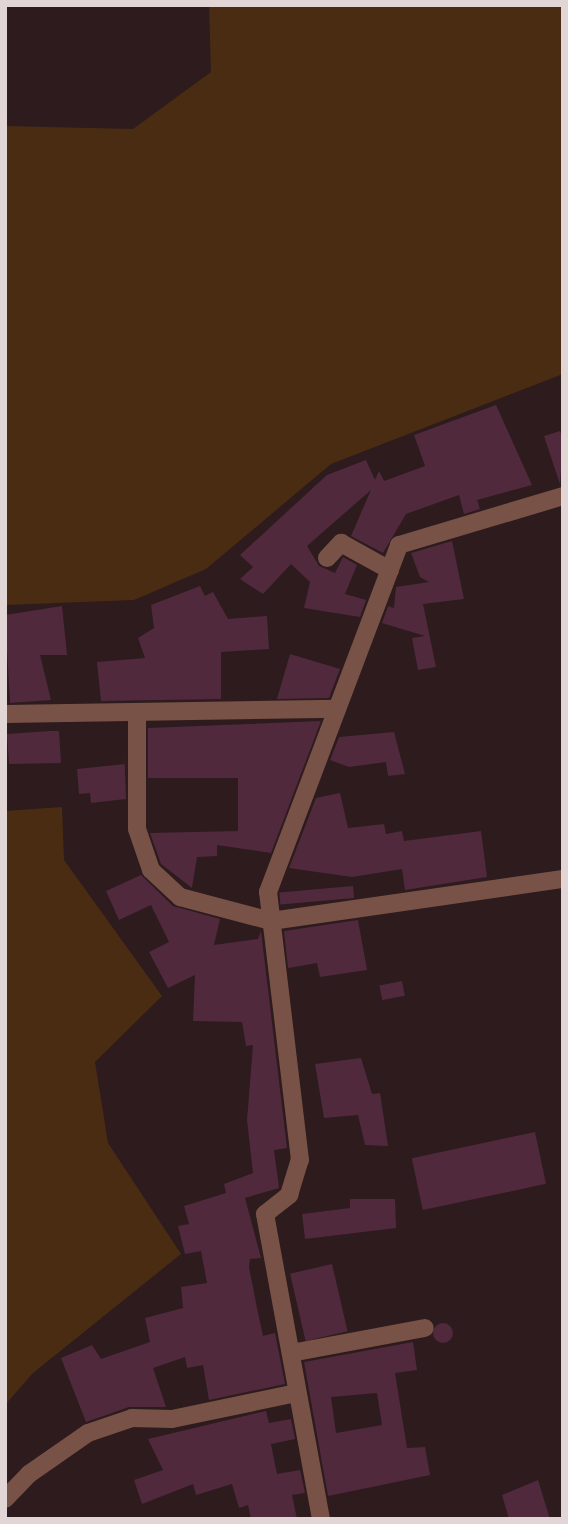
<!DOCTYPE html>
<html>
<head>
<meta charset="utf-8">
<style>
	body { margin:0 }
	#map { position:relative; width:568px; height:1524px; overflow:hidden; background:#2d1b1d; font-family:"DejaVu Sans",sans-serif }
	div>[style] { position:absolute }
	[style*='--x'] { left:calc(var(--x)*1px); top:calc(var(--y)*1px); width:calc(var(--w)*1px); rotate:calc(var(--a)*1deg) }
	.green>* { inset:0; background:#4a2c12 }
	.building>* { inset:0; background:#50293d; transform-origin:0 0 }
	.round { border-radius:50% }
	.minor>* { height:18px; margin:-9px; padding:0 9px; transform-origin:9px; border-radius:9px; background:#785247 }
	span { translate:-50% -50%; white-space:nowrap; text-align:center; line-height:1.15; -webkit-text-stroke:6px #100809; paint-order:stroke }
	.frame { position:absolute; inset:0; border:7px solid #e1d5d6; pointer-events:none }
</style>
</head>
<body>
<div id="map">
	<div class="green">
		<div style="clip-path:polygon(209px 5px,563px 5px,563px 374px,331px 464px,206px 569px,134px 600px,5px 605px,5px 126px,133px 129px,211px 72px)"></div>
		<div style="clip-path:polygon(62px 807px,64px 860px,162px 996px,95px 1062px,108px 1143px,181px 1254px,33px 1373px,5px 1405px,5px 811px)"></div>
	</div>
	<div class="building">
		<div style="clip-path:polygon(496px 405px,532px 485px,477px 500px,480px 509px,464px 514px,459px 495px,406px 514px,383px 553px,351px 536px,371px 490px,307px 546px,319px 566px,335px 573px,343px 557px,357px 565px,345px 594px,366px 600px,360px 617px,304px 608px,310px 582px,291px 564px,263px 594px,240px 579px,253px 567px,240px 555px,327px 475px,366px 460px,375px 480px,379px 471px,384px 481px,425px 466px,414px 435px)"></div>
		<div style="clip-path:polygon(560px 431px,563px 439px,560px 484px,544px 436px)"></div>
		<div style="clip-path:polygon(452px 541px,464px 599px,423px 604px,436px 667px,418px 670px,412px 638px,425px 636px,382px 623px,388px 606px,394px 608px,396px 587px,429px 582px,420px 577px,411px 553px)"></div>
		<div style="clip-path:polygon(200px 586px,205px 596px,213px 592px,228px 619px,267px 616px,269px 649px,221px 652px,221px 699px,101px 701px,97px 662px,145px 658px,138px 638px,154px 628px,151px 605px)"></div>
		<div style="clip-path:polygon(62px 606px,67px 655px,40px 655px,51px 700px,10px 703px,5px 615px)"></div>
		<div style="clip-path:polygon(290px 654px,340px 669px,329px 698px,277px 699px)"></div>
		<div style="clip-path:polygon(321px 721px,271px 853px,217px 845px,217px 856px,197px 857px,192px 888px,161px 864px,150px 833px,238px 831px,238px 778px,148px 778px,148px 728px)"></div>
		<div style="clip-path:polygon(50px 731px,59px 731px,61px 763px,9px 764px,7px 734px)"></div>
		<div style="clip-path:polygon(394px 732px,405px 774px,388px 776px,386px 762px,349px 767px,330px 760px,339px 737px)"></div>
		<div style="clip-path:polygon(124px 745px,126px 799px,91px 803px,90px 793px,79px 794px,77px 769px,125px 764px)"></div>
		<div style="clip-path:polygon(340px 793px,348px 828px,384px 824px,386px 834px,402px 831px,404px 841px,481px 831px,487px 877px,405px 890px,402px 869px,352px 877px,289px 868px,316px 798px)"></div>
		<div style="clip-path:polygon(141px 875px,173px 906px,220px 919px,214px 945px,258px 939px,261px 931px,287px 1148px,274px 1150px,279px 1188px,245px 1198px,261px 1258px,250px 1259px,249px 1267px,257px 1308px,263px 1336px,275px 1333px,285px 1384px,209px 1400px,203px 1365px,187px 1368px,185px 1357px,153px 1368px,166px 1407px,129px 1407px,86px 1422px,61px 1358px,92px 1345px,101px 1359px,150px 1342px,145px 1318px,183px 1308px,181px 1287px,207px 1283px,201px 1251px,185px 1254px,178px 1226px,189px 1224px,184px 1206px,226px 1193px,224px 1184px,253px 1173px,247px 1120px,253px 1045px,246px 1046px,242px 1022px,193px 1021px,195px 975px,168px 988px,149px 952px,169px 942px,151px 905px,119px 920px,106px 891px)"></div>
		<div style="left:353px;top:886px;width:12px;height:74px;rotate:85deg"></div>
		<div style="clip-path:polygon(358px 920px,367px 970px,320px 977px,317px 963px,288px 968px,284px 931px)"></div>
		<div style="left:402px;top:981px;width:15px;height:23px;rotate:79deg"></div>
		<div style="clip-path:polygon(361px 1058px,372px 1094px,380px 1093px,388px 1146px,365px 1145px,358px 1115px,324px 1118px,315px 1064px)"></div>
		<div style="left:535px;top:1132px;width:53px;height:126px;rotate:78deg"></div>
		<div style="clip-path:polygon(350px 1199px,395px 1199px,396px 1228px,305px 1239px,302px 1214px,350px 1208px)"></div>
		<div style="left:332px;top:1264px;width:69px;height:43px;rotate:77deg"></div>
		<div class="round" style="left:433px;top:1323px;width:20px;height:20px"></div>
		<div style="clip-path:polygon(evenodd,413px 1342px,417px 1370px,395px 1373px,407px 1448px,425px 1447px,430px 1475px,328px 1496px,304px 1362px,413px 1342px,377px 1393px,382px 1425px,336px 1433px,331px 1397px,377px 1393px)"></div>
		<div style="clip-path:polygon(266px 1411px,269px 1423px,291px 1419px,295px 1439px,271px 1444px,277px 1474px,300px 1470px,305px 1493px,292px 1495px,297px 1519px,251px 1519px,248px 1505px,239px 1508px,232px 1484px,196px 1495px,193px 1484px,142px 1504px,134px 1480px,163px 1470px,148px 1439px)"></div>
		<div style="clip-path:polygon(538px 1480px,550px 1519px,509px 1519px,502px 1495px)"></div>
	</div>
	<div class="minor">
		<div style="--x:327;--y:558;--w:21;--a:-47"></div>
		<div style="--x:341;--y:543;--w:56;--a:28.9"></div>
		<div style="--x:137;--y:712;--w:117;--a:90"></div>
		<div style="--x:137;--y:829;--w:43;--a:71.1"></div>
		<div style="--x:151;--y:870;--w:40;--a:43"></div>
		<div style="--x:180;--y:897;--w:94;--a:14.8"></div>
		<div style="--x:271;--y:921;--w:295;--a:-8.2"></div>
		<div style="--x:5;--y:714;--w:332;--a:-0.9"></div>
		<div style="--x:291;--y:1353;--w:136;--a:-10.6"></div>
		<div style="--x:5;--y:1499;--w:35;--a:-46"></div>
		<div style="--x:29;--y:1474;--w:72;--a:-34.8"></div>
		<div style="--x:88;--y:1433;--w:46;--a:-18.8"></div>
		<div style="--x:132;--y:1418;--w:40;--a:1.4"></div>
		<div style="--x:172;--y:1419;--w:127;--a:-11.8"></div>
		<div style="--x:321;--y:1519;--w:310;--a:-100.4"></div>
		<div style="--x:265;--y:1214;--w:31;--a:-38"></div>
		<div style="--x:289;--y:1195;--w:37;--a:-73"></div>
		<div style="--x:300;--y:1160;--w:270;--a:-96.8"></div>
		<div style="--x:268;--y:892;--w:371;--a:-69.3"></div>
		<div style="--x:399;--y:545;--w:171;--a:-16.6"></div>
	</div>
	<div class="frame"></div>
</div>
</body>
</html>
